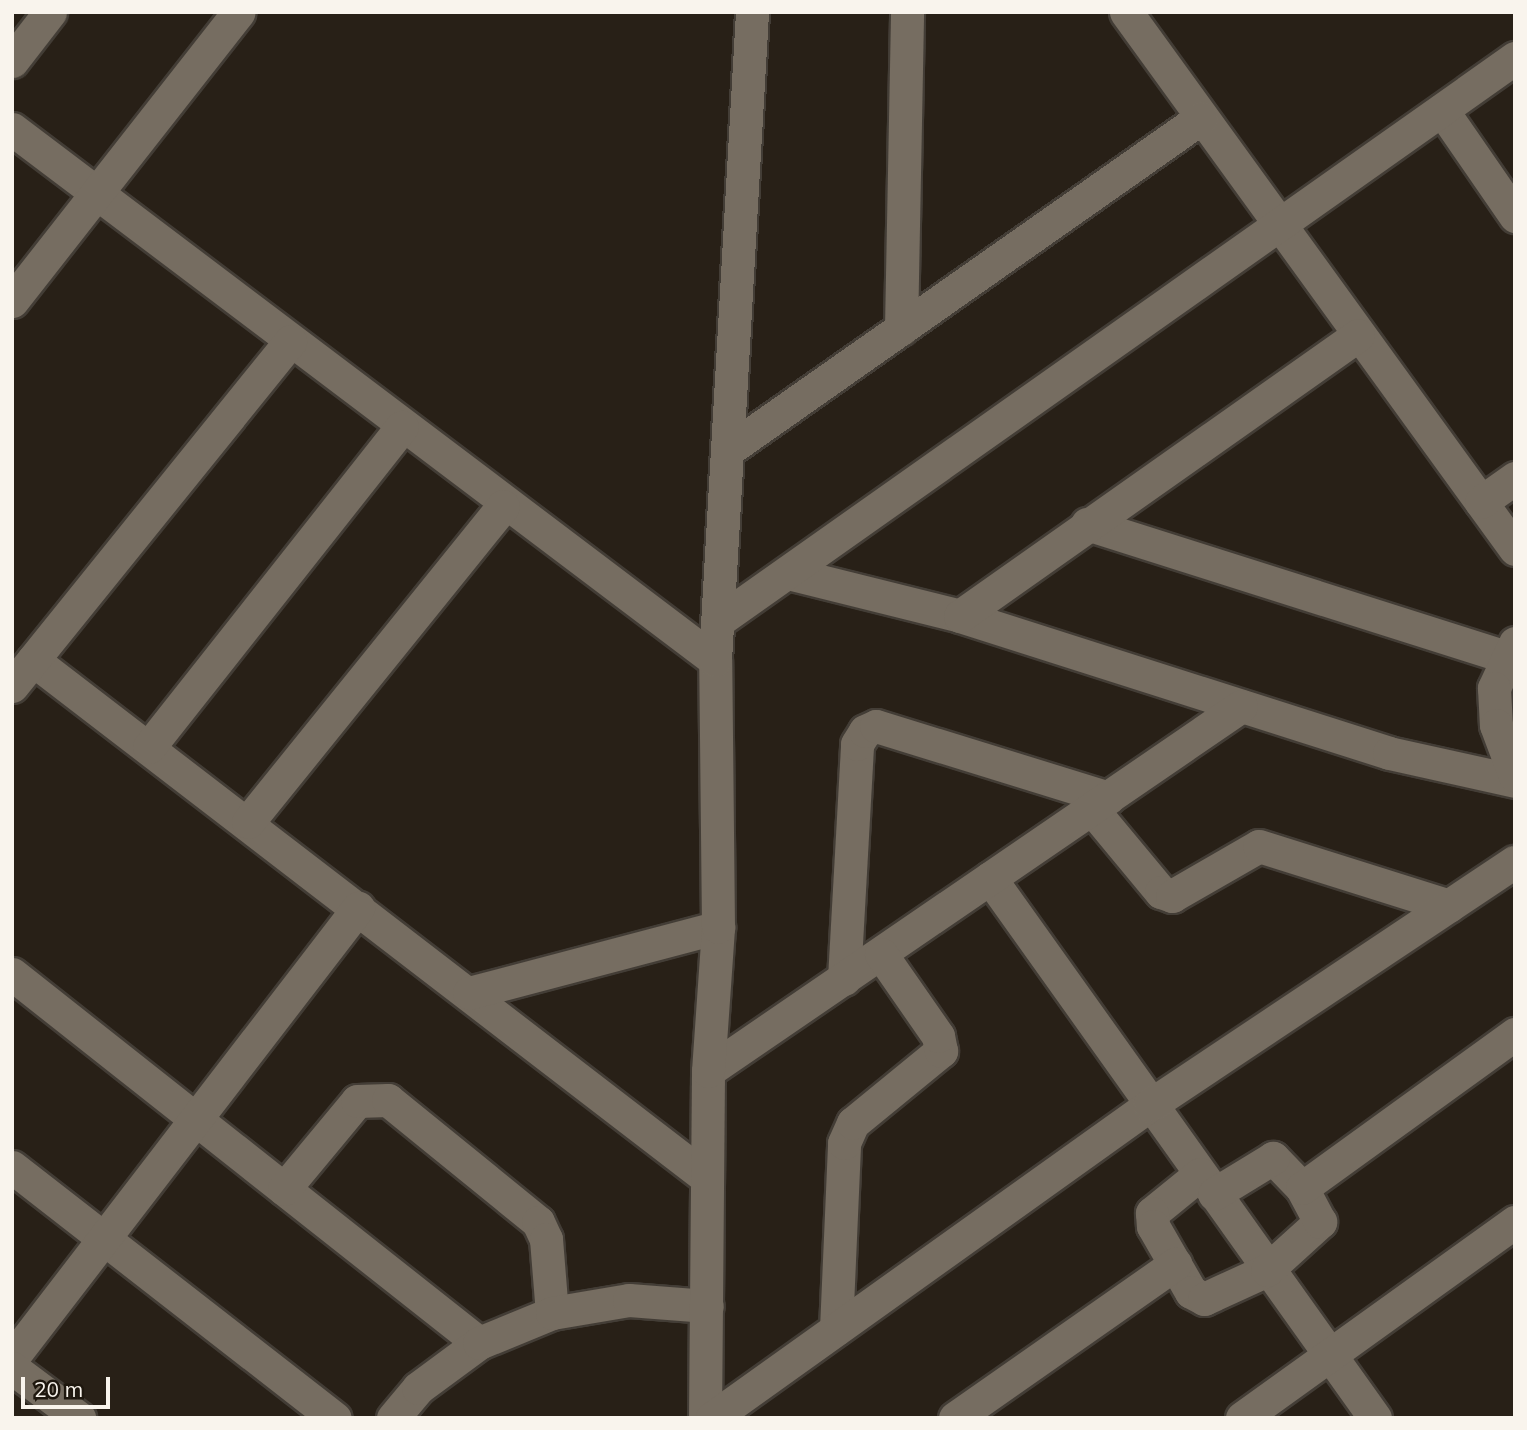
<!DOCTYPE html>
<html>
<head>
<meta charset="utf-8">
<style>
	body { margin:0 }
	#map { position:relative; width:1527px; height:1430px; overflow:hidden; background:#282017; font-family:Mulish,sans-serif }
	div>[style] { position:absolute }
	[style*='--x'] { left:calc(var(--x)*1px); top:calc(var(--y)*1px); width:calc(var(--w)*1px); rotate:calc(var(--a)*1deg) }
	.roads { filter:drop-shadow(2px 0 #433d36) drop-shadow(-2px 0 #433d36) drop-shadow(0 2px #433d36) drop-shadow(0 -2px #433d36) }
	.minor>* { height:33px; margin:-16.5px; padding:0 16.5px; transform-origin:16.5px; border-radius:16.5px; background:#766d61 }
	span { translate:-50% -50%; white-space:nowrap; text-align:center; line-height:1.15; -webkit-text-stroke:5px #1e170e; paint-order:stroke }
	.frame { position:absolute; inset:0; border:14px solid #f9f4ed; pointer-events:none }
	.scale { position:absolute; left:21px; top:1377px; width:89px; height:32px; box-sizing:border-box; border:4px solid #f9f4ed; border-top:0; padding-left:9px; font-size:21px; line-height:24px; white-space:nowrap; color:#f9f4ed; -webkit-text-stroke:5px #1e170e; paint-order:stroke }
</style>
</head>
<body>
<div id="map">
	<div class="roads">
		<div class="minor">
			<div style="--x:1126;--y:12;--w:663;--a:54.08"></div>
			<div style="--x:12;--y:61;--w:62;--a:-52.2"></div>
			<div style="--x:1442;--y:110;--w:129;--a:55.4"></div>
			<div style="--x:12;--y:129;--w:881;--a:37.07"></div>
			<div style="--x:12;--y:301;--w:367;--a:-51.9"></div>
			<div style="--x:901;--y:329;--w:317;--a:-88.9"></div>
			<div style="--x:728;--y:450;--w:578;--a:-35.07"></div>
			<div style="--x:1481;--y:502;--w:42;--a:-35.2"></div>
			<div style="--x:1087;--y:524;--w:437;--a:17.6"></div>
			<div style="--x:792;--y:574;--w:173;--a:14"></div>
			<div style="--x:960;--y:616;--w:450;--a:17.7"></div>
			<div style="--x:1389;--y:753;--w:129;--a:12.5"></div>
			<div style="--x:960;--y:616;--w:487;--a:-35.2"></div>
			<div style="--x:718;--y:621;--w:976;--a:-35.24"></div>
			<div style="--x:1515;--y:643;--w:50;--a:115"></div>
			<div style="--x:1494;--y:688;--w:37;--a:87"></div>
			<div style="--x:1496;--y:725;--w:54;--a:69.6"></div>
			<div style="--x:33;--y:660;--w:850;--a:37.54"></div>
			<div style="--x:12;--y:686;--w:443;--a:-51.1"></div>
			<div style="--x:149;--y:747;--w:408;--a:-51.7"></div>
			<div style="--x:1092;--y:809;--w:108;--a:50.3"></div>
			<div style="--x:1161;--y:892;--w:12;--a:20"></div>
			<div style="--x:1172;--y:896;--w:100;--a:-29.9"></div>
			<div style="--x:1259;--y:846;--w:199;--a:17.5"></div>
			<div style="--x:248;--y:822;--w:406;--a:-51.1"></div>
			<div style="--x:990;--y:878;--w:663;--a:54.51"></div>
			<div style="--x:12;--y:974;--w:595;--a:38.31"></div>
			<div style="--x:844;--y:979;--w:235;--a:-86.8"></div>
			<div style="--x:857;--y:744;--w:15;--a:-58"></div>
			<div style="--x:865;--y:731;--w:12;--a:-24"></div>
			<div style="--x:876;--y:726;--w:243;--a:17.2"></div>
			<div style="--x:469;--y:993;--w:258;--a:-14.8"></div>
			<div style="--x:708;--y:1071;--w:646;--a:-34.4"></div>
			<div style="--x:12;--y:1167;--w:409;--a:37.9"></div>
			<div style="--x:1200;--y:1174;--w:62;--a:140.9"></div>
			<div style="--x:1152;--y:1213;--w:13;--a:86"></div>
			<div style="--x:1153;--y:1226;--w:76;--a:60.1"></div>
			<div style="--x:1191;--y:1292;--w:15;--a:28"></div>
			<div style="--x:1204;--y:1299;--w:69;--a:-24.7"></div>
			<div style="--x:1267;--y:1270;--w:72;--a:-42.2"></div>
			<div style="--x:1320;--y:1222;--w:38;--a:-118"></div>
			<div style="--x:1302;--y:1188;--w:42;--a:-134"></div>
			<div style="--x:1273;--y:1158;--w:69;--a:148.6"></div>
			<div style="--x:1302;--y:1188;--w:263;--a:-35.9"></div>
			<div style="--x:284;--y:1189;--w:114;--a:-50.3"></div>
			<div style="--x:357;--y:1101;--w:31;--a:-2"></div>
			<div style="--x:388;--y:1100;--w:193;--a:39.1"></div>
			<div style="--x:538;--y:1222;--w:19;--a:65"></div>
			<div style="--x:546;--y:1239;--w:74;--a:85.4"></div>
			<div style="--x:836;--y:1329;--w:186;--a:-87.5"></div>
			<div style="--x:844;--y:1143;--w:22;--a:-66"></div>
			<div style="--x:853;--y:1123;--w:114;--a:-39.3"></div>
			<div style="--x:941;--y:1051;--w:15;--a:-101"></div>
			<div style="--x:938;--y:1036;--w:100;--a:-124.8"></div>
			<div style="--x:12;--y:1358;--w:568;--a:-52.44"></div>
			<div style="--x:12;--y:1368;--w:84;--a:36.7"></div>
			<div style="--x:393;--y:1418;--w:39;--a:-50"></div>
			<div style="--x:418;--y:1388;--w:76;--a:-36.4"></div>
			<div style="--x:479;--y:1343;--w:79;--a:-22.3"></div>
			<div style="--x:552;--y:1313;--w:78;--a:-9.6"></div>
			<div style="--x:629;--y:1300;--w:78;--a:4.4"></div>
			<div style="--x:705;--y:1418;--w:347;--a:-89.5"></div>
			<div style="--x:708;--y:1071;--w:144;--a:-86"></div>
			<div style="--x:718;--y:927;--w:267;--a:-90.6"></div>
			<div style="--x:715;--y:660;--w:649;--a:-86.73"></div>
			<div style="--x:712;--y:1418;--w:538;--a:-35.55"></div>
			<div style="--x:1150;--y:1105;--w:438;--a:-33.7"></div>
			<div style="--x:955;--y:1418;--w:269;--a:-35"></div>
			<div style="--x:1242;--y:1418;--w:336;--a:-35.7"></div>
		</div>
	</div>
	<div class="frame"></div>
	<div class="scale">20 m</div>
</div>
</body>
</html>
